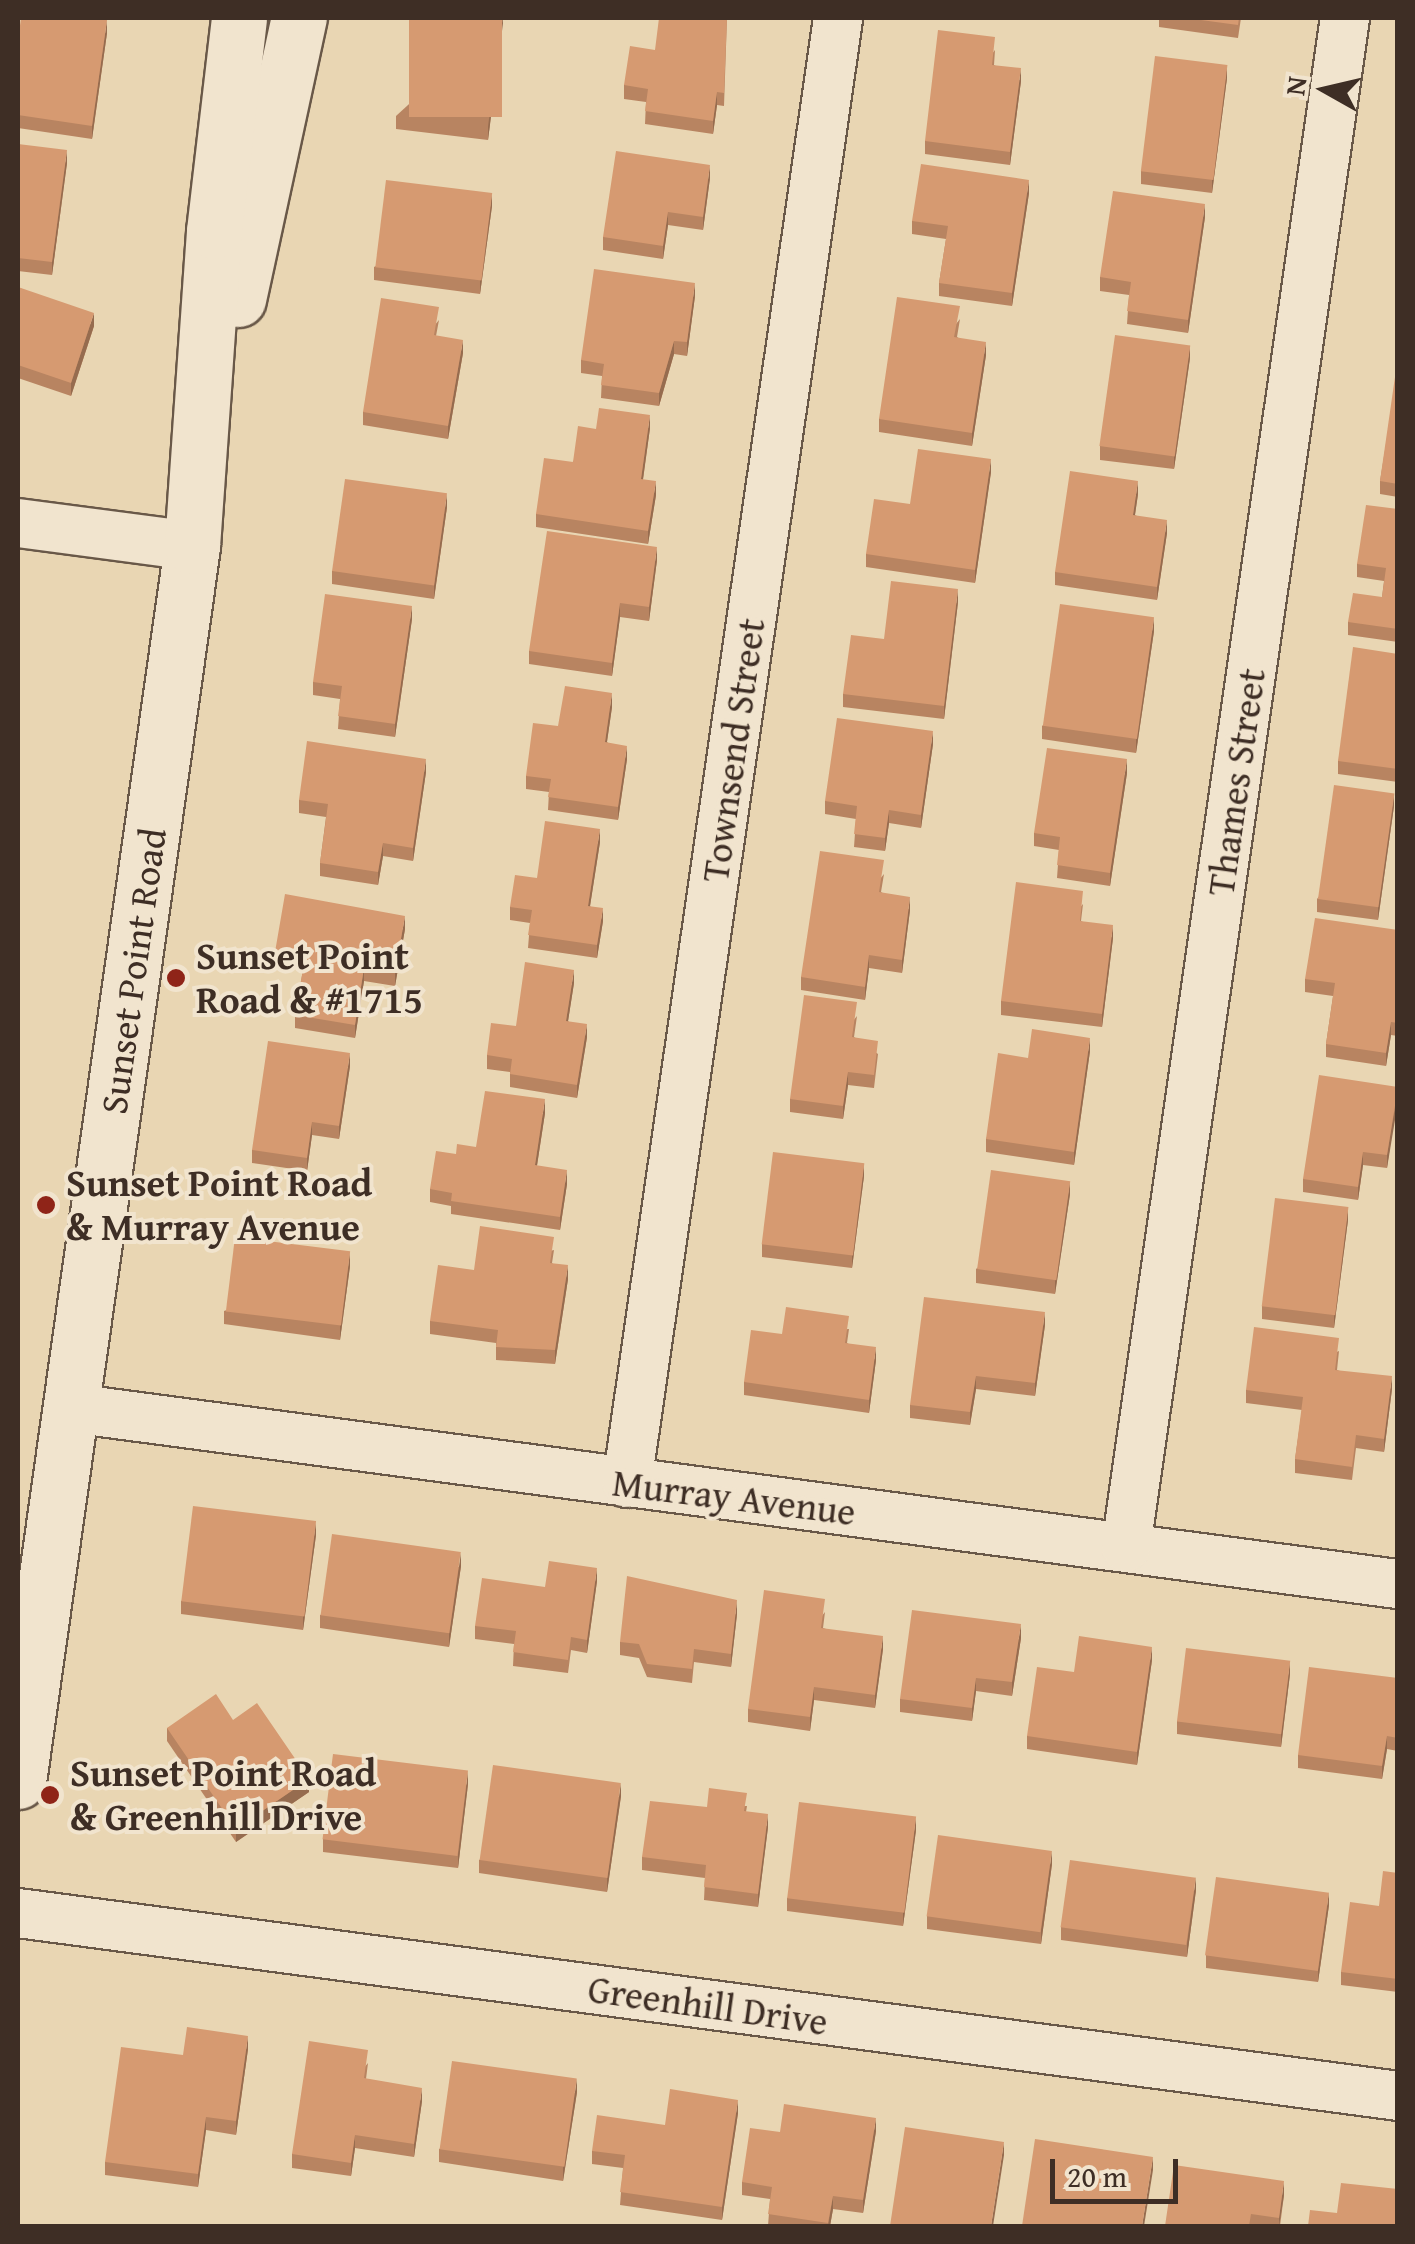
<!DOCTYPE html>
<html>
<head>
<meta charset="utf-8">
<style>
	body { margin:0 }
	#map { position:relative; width:1415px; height:2244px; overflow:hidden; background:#e9d6b3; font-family:"Gentium Book Plus",serif }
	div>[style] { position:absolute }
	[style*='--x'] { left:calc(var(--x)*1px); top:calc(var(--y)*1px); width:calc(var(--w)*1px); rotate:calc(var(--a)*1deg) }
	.roads { filter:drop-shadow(2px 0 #695848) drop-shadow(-2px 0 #695848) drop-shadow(0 2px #695848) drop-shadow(0 -2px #695848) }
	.street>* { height:48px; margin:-24px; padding:0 24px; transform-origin:24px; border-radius:24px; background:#f1e4ce }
	.secondary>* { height:55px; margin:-27.5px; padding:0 27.5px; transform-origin:27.5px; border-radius:27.5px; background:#f1e4ce }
	.wall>* { inset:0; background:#b88461 }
	.shaded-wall>* { inset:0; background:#966c4f }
	.building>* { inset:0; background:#d69a71; transform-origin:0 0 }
	.dots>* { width:28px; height:28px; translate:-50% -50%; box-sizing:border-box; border:5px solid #f1e4ce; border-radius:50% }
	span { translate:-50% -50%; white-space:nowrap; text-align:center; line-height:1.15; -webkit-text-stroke:8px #f1e4ce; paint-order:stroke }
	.street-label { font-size:38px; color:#3e2e25 }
	.poi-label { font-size:38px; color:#3e2e25; font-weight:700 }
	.left { translate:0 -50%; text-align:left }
	.frame { position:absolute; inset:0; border:20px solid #3e2e25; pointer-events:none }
	.north { position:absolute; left:1275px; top:40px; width:100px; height:100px; -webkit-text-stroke:8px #f1e4ce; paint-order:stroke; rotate:278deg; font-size:28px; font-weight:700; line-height:40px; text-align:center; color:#3e2e25 }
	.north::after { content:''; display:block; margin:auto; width:35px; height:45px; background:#3e2e25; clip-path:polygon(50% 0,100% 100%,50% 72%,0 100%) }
	.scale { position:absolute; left:1050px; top:2159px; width:128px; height:45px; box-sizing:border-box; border:5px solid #3e2e25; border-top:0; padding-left:12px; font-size:30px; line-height:35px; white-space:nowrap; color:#3e2e25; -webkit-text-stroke:8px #f1e4ce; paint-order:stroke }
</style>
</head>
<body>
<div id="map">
	<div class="roads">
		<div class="street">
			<div style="--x:18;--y:523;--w:176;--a:7.5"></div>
			<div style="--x:71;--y:1408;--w:1339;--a:7.56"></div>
			<div style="--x:627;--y:1483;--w:1480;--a:-81.8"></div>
			<div style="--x:1126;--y:1547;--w:1545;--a:-81.85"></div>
			<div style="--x:18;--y:1913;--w:1392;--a:7.55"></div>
		</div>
		<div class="secondary">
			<div style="--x:238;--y:299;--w:288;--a:-77.8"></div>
			<div style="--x:18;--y:1781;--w:1247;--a:-81.98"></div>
			<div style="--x:192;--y:546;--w:316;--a:-86"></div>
			<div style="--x:214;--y:231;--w:214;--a:-83.3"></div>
		</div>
	</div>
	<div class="wall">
		<div style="clip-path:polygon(503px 18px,488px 140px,396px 129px,396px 116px)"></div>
		<div style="clip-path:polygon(727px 18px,724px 106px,717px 105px,713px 134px,645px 124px,646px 102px,624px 99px,624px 85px,655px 50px)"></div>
		<div style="clip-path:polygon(1159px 18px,1241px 18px,1238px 38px,1159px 27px)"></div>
		<div style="clip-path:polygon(107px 33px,92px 139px,18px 128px,18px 41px)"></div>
		<div style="clip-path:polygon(995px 50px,994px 65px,1021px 81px,1010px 165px,925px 154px,925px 141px)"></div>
		<div style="clip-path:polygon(1227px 78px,1212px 193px,1141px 184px,1141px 171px)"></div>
		<div style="clip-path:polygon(18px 144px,67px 163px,52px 275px,18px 271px)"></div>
		<div style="clip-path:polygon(710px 178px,703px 230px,668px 225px,663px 259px,603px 250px,603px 237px)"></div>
		<div style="clip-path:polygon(1029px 193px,1012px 306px,939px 296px,939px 283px,946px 239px,912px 234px,912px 221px)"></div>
		<div style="clip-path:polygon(492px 206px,480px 294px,374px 280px,374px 267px)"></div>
		<div style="clip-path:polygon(1205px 217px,1188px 333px,1127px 324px,1129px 295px,1100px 291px,1100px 277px)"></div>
		<div style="clip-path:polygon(18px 287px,94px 326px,71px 396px,18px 378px)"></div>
		<div style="clip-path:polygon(695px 296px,687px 356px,674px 354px,659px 406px,601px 398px,602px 376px,581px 373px,581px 360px)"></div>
		<div style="clip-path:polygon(960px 319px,957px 337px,986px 355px,972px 446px,879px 432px,879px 419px)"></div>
		<div style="clip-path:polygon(439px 320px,436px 336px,463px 353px,448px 439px,363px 425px,363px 412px)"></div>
		<div style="clip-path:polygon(1190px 358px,1174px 469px,1100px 460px,1100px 446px)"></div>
		<div style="clip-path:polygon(1398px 370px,1398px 497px,1380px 494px,1380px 481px)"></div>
		<div style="clip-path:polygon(650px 428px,643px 480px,656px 495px,648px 544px,536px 527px,536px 514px,596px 429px)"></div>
		<div style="clip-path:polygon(991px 472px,975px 583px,866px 567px,866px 554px,910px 504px)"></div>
		<div style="clip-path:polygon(1138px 494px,1135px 515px,1167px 533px,1157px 600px,1055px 585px,1055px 572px)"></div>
		<div style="clip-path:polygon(447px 507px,434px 599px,332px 584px,332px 571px)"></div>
		<div style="clip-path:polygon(1398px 509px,1398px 642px,1348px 635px,1348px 622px,1382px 597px,1384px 581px,1357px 577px,1357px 564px)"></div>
		<div style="clip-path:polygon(657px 560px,649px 621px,620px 617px,612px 676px,529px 664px,529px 651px)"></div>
		<div style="clip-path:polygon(958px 602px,944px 719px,843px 707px,843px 694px)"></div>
		<div style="clip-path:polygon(412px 619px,395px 737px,338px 729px,340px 699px,313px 695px,313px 682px)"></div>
		<div style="clip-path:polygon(1154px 631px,1136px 753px,1042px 739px,1042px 726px)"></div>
		<div style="clip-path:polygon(1398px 654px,1398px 782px,1338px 774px,1338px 761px)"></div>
		<div style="clip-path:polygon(612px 707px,607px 742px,627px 759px,618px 820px,548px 810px,549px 792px,526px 789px,526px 776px,558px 726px)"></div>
		<div style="clip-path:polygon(933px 744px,921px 828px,889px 823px,885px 851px,854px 847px,856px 819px,825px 814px,825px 801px)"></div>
		<div style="clip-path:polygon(426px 772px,413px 861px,383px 856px,378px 885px,320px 876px,320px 863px,326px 817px,299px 813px,299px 800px)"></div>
		<div style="clip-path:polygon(1127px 773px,1110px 886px,1057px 878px,1059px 850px,1034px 846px,1034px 833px)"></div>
		<div style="clip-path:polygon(1394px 806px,1378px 920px,1317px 912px,1317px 899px)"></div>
		<div style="clip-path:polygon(600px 842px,590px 906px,603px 921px,597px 958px,528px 948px,530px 923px,510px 920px,510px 907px,537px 878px)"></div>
		<div style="clip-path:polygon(884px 874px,881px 892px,910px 910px,902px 973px,869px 968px,865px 1000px,801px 990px,801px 977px)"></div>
		<div style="clip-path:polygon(1083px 904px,1081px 921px,1113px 938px,1102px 1027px,1001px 1015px,1001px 1001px)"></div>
		<div style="clip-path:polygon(405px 929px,395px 986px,364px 981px,355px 1038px,295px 1028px,295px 1015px,303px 970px,275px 965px,275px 952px)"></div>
		<div style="clip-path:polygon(1398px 930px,1398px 1036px,1391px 1035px,1386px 1066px,1326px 1057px,1326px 1044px,1333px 996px,1305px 992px,1305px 979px)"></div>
		<div style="clip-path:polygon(574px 983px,568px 1021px,587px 1037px,577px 1098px,510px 1087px,510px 1072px,487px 1069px,487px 1055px,516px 1026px)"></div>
		<div style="clip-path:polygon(857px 1016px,854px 1037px,878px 1054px,874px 1088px,848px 1085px,843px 1119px,790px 1112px,790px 1099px)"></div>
		<div style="clip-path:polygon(1090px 1051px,1074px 1165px,986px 1152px,986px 1139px,1028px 1058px)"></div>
		<div style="clip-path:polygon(350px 1066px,339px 1139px,312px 1135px,307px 1171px,252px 1163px,252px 1150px)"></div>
		<div style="clip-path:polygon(1398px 1087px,1387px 1168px,1363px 1165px,1358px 1200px,1303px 1192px,1303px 1179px)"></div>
		<div style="clip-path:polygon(545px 1113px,537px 1166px,567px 1184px,560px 1230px,451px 1214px,451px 1206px,430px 1202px,430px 1189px,456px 1154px,476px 1147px)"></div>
		<div style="clip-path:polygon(864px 1176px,852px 1268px,762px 1257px,762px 1244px)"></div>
		<div style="clip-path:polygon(1070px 1194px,1055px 1294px,976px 1283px,976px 1269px)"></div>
		<div style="clip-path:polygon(1348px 1220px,1334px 1328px,1262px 1319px,1262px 1306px)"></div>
		<div style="clip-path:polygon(554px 1250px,552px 1263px,568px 1279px,555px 1364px,496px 1360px,496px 1343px,430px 1334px,430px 1321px,474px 1270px)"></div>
		<div style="clip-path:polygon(350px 1266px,340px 1340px,224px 1324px,224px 1311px)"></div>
		<div style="clip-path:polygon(1045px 1325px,1035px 1396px,976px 1389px,970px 1425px,910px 1418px,910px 1405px)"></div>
		<div style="clip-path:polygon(849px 1329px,847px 1343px,876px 1360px,869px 1413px,744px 1395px,744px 1382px,782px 1334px)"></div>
		<div style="clip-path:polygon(1339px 1351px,1337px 1370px,1392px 1389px,1384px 1452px,1356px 1448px,1352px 1480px,1295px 1473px,1295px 1459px,1302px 1410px,1246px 1403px,1246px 1390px)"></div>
		<div style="clip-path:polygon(316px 1535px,303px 1630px,181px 1614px,181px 1601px)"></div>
		<div style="clip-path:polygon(461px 1566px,449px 1647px,320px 1628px,320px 1615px)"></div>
		<div style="clip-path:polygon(597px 1581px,587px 1653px,571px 1650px,568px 1673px,513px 1666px,514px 1644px,475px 1639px,475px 1626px,545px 1587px)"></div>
		<div style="clip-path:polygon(825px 1612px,823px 1628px,883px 1649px,875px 1708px,814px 1700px,810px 1731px,748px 1722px,748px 1709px)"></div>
		<div style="clip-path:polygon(737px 1614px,731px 1667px,694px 1662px,692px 1683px,647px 1677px,639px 1658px,620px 1655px,620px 1642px)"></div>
		<div style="clip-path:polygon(1021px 1638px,1012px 1696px,976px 1691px,972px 1721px,900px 1712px,900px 1699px)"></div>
		<div style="clip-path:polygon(1152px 1660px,1137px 1765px,1027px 1749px,1027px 1736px)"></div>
		<div style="clip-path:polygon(1290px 1674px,1281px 1747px,1177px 1734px,1177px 1721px)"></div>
		<div style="clip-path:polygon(1398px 1678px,1398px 1751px,1387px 1749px,1382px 1779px,1298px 1768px,1298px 1755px)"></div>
		<div style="clip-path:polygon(233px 1720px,309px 1792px,236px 1842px,167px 1741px,167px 1728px)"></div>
		<div style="clip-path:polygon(468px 1784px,458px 1868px,323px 1852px,323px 1839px)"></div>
		<div style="clip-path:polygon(621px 1796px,607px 1892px,479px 1873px,479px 1860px)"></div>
		<div style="clip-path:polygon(747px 1806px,746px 1812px,768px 1827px,758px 1907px,704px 1900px,705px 1878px,642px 1870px,642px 1857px,707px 1807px)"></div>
		<div style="clip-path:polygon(916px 1830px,903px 1926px,787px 1911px,787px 1898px)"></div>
		<div style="clip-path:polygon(1052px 1864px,1041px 1944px,927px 1929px,927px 1916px)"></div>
		<div style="clip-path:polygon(1398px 1873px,1398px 1992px,1341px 1985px,1341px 1972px)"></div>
		<div style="clip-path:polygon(1196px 1890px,1187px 1957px,1061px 1940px,1061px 1927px)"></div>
		<div style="clip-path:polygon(1329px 1905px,1318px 1982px,1206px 1968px,1206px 1955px)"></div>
		<div style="clip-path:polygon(248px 2049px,236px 2135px,206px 2130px,198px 2187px,105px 2175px,105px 2162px,183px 2055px)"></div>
		<div style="clip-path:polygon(368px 2063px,366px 2079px,422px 2101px,414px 2157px,355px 2148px,351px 2176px,292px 2168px,292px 2154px)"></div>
		<div style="clip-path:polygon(577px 2092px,563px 2181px,439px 2162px,439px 2149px)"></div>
		<div style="clip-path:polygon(738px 2113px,722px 2220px,620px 2205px,623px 2168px,592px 2164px,592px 2151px,665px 2125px)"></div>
		<div style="clip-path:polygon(876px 2131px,863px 2213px,833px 2209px,830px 2226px,768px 2226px,770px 2199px,742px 2195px,742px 2182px,780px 2132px)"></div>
		<div style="clip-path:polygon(1284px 2195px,1280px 2226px,1165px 2226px)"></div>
	</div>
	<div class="shaded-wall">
		<div style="clip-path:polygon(502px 18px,503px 23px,488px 140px,488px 127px)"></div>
		<div style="clip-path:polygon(107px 20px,107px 33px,92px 139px,92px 126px)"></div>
		<div style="clip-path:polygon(1227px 65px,1227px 78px,1212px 193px,1212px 180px)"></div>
		<div style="clip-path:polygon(1021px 68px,1021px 81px,1010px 165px,1010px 152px)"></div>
		<div style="clip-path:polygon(717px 92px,717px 105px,713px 134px,713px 121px)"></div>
		<div style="clip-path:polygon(67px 150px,67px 163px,52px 275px,52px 262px)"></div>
		<div style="clip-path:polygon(710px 165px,710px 178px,703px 230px,703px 217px)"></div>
		<div style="clip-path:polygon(1029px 180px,1029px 193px,1012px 306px,1012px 293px)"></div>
		<div style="clip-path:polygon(492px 193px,492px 206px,480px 294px,480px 281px)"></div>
		<div style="clip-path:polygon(1205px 204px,1205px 217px,1188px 333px,1188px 320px)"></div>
		<div style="clip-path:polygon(668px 212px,668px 225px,663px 259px,663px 246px)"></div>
		<div style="clip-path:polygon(695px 283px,695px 296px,687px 356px,687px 342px)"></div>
		<div style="clip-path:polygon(94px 313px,94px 326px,71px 396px,71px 383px)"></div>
		<div style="clip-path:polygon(463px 340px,463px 353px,448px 439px,448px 426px)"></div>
		<div style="clip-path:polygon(674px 341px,674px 354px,659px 406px,659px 393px)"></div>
		<div style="clip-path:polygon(986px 342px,986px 355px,972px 446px,972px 433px)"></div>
		<div style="clip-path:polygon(1190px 345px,1190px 358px,1174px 469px,1174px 456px)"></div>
		<div style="clip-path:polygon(650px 415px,650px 428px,641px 493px,641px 479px)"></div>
		<div style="clip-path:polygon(991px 459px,991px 472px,975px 583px,975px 570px)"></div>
		<div style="clip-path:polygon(656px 481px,656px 495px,648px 544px,648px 531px)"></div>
		<div style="clip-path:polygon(1138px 481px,1138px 494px,1133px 528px,1133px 515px)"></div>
		<div style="clip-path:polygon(447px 494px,447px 507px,434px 599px,434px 586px)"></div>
		<div style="clip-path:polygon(1167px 520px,1167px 533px,1157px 600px,1157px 587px)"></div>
		<div style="clip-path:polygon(657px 547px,657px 560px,649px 621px,649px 607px)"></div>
		<div style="clip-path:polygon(958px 589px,958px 602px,944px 719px,944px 706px)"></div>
		<div style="clip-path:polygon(620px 603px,620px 617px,612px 676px,612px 663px)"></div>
		<div style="clip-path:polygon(412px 606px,412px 619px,395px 737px,395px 724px)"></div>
		<div style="clip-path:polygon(1154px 618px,1154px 631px,1136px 753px,1136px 740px)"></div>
		<div style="clip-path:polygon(612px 693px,612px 707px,605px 755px,605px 742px)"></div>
		<div style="clip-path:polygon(933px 731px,933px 744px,921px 828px,921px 815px)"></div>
		<div style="clip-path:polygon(627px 746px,627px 759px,618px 820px,618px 807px)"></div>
		<div style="clip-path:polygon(426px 759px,426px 772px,413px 861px,413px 848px)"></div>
		<div style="clip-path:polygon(1127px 759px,1127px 773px,1110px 886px,1110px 873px)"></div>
		<div style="clip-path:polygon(1394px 793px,1394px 806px,1378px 920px,1378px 907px)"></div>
		<div style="clip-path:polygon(889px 810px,889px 823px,885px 851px,885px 838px)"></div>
		<div style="clip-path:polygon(600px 829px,600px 842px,588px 919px,588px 906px)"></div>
		<div style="clip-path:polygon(383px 843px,383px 856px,378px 885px,378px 872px)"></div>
		<div style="clip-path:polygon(910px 897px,910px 910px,902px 973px,902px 960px)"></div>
		<div style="clip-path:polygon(603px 908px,603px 921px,597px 958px,597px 945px)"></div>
		<div style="clip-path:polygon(405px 916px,405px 929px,395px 986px,395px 973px)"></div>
		<div style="clip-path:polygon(1113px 925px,1113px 938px,1102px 1027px,1102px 1014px)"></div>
		<div style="clip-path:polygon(869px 955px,869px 968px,865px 1000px,865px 987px)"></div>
		<div style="clip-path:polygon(364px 968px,364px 981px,355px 1038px,355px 1025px)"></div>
		<div style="clip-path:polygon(574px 970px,574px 983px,566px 1034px,566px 1021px)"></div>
		<div style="clip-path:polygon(1391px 1022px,1391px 1035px,1386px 1066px,1386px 1053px)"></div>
		<div style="clip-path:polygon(587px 1024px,587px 1037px,577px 1098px,577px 1085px)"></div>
		<div style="clip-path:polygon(1090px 1038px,1090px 1051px,1074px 1165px,1074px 1152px)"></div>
		<div style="clip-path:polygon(350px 1053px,350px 1066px,339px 1139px,339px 1126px)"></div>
		<div style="clip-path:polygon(848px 1072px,848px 1085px,843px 1119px,843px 1106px)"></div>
		<div style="clip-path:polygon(1398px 1089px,1398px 1102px,1387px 1168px,1387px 1155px)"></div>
		<div style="clip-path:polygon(545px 1099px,545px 1113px,535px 1178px,535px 1165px)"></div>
		<div style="clip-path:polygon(312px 1122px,312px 1135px,307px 1171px,307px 1158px)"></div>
		<div style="clip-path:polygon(1363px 1152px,1363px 1165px,1358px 1200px,1358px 1187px)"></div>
		<div style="clip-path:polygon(864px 1163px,864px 1176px,852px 1268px,852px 1255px)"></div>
		<div style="clip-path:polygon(567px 1170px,567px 1184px,560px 1230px,560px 1217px)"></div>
		<div style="clip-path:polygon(1070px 1181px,1070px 1194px,1055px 1294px,1055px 1281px)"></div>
		<div style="clip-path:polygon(1348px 1207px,1348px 1220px,1334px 1328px,1334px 1315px)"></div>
		<div style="clip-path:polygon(350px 1252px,350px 1266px,340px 1340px,340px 1326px)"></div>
		<div style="clip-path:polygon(568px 1265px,568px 1279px,555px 1364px,555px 1350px)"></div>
		<div style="clip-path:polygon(1045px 1312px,1045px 1325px,1035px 1396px,1035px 1383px)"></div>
		<div style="clip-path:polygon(876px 1347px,876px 1360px,869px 1413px,869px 1400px)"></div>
		<div style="clip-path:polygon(976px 1376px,976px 1389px,970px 1425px,970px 1412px)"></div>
		<div style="clip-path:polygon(1392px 1376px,1392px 1389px,1384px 1452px,1384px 1439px)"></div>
		<div style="clip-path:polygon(316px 1522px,316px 1535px,303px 1630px,303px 1617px)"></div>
		<div style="clip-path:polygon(461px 1553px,461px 1566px,449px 1647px,449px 1634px)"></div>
		<div style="clip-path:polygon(597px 1568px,597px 1581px,587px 1653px,587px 1640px)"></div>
		<div style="clip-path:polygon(737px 1600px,737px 1614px,731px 1667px,731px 1654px)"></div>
		<div style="clip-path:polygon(1021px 1624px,1021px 1638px,1012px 1696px,1012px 1682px)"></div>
		<div style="clip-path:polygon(883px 1636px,883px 1649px,875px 1708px,875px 1695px)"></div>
		<div style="clip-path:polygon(1152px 1647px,1152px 1660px,1137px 1765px,1137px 1752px)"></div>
		<div style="clip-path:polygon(1290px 1661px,1290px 1674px,1281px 1747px,1281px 1734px)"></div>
		<div style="clip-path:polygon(976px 1678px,976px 1691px,972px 1721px,972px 1708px)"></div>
		<div style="clip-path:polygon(814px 1687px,814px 1700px,810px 1731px,810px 1717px)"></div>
		<div style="clip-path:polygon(1387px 1736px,1387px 1749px,1382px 1779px,1382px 1766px)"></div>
		<div style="clip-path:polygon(468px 1771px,468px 1784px,458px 1868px,458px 1855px)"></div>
		<div style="clip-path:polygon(309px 1779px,309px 1792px,236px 1842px,236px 1829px)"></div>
		<div style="clip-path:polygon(621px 1783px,621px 1796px,607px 1892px,607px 1879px)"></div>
		<div style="clip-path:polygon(768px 1814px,768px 1827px,758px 1907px,758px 1894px)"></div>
		<div style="clip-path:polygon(916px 1817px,916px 1830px,903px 1926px,903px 1913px)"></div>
		<div style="clip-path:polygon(1052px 1851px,1052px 1864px,1041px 1944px,1041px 1931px)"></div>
		<div style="clip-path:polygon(1196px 1877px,1196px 1890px,1187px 1957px,1187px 1944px)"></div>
		<div style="clip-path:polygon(1329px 1892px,1329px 1905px,1318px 1982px,1318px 1969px)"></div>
		<div style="clip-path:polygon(248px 2036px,248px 2049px,236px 2135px,236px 2121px)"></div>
		<div style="clip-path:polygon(577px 2079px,577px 2092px,563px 2181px,563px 2168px)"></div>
		<div style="clip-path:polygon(422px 2088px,422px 2101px,414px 2157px,414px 2144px)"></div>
		<div style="clip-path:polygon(738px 2100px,738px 2113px,722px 2220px,722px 2207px)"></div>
		<div style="clip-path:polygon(206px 2117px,206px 2130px,198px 2187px,198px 2174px)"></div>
		<div style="clip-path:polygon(876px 2118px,876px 2131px,863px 2213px,863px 2200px)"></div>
		<div style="clip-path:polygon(355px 2135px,355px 2148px,351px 2176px,351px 2163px)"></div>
		<div style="clip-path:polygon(1004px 2142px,1004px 2155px,993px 2226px,991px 2226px)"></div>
		<div style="clip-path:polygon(1153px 2157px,1153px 2170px,1144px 2226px,1142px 2226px)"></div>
		<div style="clip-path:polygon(1284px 2181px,1284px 2195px,1279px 2226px,1279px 2218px)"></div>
		<div style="clip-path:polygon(833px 2196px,833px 2209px,830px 2226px,828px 2226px)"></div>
	</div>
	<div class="building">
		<div style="clip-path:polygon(21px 18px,91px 18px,107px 20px,92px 126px,18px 115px,18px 41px)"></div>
		<div style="left:409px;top:18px;width:93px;height:99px"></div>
		<div style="clip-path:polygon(659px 18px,727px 18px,724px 93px,717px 92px,713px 121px,645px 111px,648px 89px,624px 85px,630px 46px,655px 50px)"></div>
		<div style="clip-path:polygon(1186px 18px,1239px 18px,1238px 25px)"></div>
		<div style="clip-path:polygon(938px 30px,995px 37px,992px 65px,1021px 68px,1010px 152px,925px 141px)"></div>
		<div style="left:1155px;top:56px;width:73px;height:116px;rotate:7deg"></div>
		<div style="clip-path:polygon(18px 144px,67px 150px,52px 262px,18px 258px)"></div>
		<div style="clip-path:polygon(616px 151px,710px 165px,703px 217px,668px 212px,663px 246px,603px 237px)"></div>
		<div style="clip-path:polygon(921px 164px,1029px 180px,1012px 293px,939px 283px,948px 226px,912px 221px)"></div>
		<div style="left:386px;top:180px;width:107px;height:88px;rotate:7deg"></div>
		<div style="clip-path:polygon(1113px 191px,1205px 204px,1188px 320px,1127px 311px,1131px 282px,1100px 277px)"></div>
		<div style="clip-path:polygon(594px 269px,695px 283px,687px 342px,674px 341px,659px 393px,601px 385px,604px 364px,581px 360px)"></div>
		<div style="clip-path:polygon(18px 287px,94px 313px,71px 383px,18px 365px)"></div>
		<div style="clip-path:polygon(897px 297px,960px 306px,954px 337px,986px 342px,972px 433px,879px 419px)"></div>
		<div style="clip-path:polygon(381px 298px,439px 307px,434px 335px,463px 340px,448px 426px,363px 412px)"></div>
		<div style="left:1115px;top:335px;width:76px;height:112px;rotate:8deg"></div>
		<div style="clip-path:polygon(1396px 370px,1398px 370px,1398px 484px,1380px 481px)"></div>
		<div style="clip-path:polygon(599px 408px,650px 415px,641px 479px,656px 481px,648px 531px,536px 514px,544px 458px,573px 462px,578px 426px,596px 429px)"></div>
		<div style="clip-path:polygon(918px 449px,991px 459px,975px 570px,866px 554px,874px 499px,910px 504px)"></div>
		<div style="clip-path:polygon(1070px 471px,1138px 481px,1133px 515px,1167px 520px,1157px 587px,1055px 572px)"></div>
		<div style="left:345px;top:479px;width:103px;height:93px;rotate:8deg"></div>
		<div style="clip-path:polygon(1366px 505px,1398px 509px,1398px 629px,1348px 622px,1353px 593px,1382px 597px,1386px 568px,1357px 564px)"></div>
		<div style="clip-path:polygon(547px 531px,657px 547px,649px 607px,620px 603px,612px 663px,529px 651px)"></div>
		<div style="clip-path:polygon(891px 581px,958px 589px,944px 706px,843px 694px,851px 635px,884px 639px)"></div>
		<div style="clip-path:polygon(325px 594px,412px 606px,395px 724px,338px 716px,342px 686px,313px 682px)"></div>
		<div style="left:1060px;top:604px;width:95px;height:123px;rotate:8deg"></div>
		<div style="clip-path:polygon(1353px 647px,1398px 654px,1398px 769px,1338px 761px)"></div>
		<div style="clip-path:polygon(565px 686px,612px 693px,605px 742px,627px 746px,618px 807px,548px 797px,551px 779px,526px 776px,533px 723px,558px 726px)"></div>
		<div style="clip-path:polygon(837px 718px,933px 731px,921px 815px,889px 810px,885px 838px,854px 834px,857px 806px,825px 801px)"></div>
		<div style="clip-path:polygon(307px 741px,426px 759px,413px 848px,383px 843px,378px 872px,320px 863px,328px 804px,299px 800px)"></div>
		<div style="clip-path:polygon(1047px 748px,1127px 759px,1110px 873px,1057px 865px,1060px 837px,1034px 833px)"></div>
		<div style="left:1334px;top:785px;width:61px;height:115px;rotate:8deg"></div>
		<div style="clip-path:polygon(545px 821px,600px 829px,588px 906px,603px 908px,597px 945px,528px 935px,532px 910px,510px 907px,515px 875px,537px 878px)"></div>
		<div style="clip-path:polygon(820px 851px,884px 860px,879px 892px,910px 897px,902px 960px,869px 955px,865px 987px,801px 977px)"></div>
		<div style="clip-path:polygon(1016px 882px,1083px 891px,1080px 921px,1113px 925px,1102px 1014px,1001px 1001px)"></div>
		<div style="clip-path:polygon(285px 894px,405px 916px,395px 973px,364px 968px,355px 1025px,295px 1015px,305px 958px,275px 952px)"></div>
		<div style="clip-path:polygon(1315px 918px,1398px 930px,1398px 1023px,1391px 1022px,1386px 1053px,1326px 1044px,1335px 983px,1305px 979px)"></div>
		<div style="clip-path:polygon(525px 962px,574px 970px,566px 1021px,587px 1024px,577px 1085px,510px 1074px,512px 1059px,487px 1055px,491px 1023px,516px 1026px)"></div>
		<div style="clip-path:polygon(804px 995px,857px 1002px,852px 1037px,878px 1041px,874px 1075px,848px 1072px,843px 1106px,790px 1099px)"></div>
		<div style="clip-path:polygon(1032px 1029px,1090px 1038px,1074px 1152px,986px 1139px,998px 1053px,1028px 1058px)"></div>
		<div style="clip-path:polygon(268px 1041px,350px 1053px,339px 1126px,312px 1122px,307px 1158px,252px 1150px)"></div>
		<div style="clip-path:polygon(1319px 1075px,1398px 1087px,1387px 1155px,1363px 1152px,1358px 1187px,1303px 1179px)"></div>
		<div style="clip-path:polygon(485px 1091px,545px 1099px,535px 1165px,567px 1170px,560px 1217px,451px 1201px,452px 1193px,430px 1189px,436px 1151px,456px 1154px,457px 1144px,476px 1147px)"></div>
		<div style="left:773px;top:1152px;width:92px;height:93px;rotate:7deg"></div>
		<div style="left:991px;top:1170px;width:80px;height:100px;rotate:8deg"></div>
		<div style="left:1275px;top:1198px;width:74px;height:109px;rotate:7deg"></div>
		<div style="clip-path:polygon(480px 1226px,554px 1237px,550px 1263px,568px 1265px,555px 1350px,496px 1347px,498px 1330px,430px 1321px,438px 1265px,474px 1270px)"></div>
		<div style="left:235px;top:1237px;width:116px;height:75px;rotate:7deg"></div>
		<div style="clip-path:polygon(924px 1297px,1045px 1312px,1035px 1383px,976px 1376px,970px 1412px,910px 1405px)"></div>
		<div style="clip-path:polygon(786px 1307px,849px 1316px,845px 1343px,876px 1347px,869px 1400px,744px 1382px,751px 1330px,782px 1334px)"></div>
		<div style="clip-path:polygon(1254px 1327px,1339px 1338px,1335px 1370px,1392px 1376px,1384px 1439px,1356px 1435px,1352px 1467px,1295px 1459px,1303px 1397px,1246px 1390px)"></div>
		<div style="left:193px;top:1506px;width:124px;height:96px;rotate:7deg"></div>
		<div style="left:332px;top:1534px;width:130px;height:82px;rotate:8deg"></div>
		<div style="clip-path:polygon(549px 1561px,597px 1568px,587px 1640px,571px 1637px,568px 1660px,513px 1652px,516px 1631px,475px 1626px,482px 1578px,545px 1587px)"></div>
		<div style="clip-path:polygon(627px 1576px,737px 1600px,731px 1654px,694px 1649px,692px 1669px,647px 1664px,639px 1644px,620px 1642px)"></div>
		<div style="clip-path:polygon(764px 1590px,825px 1599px,821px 1628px,883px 1636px,875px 1695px,814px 1687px,810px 1717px,748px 1709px)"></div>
		<div style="clip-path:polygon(912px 1610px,1021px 1624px,1012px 1682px,976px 1678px,972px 1708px,900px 1699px)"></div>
		<div style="clip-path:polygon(1079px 1636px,1152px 1647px,1137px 1752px,1027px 1736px,1037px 1667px,1074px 1672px)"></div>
		<div style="left:1186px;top:1648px;width:105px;height:74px;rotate:7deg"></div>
		<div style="clip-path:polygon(1309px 1667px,1398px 1678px,1398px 1738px,1387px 1736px,1382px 1766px,1298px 1755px)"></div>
		<div style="clip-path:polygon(216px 1694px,233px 1720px,257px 1703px,309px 1779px,236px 1829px,167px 1728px)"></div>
		<div style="left:333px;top:1754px;width:136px;height:86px;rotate:7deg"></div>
		<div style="left:493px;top:1765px;width:129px;height:96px;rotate:8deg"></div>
		<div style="clip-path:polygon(709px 1788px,747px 1793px,744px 1811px,768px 1814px,758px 1894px,704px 1887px,706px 1865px,642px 1857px,650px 1801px,707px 1807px)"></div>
		<div style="left:799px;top:1802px;width:118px;height:97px;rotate:7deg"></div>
		<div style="left:938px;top:1835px;width:115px;height:82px;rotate:8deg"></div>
		<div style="left:1070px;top:1860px;width:127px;height:68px;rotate:8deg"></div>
		<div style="clip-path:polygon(1383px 1871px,1398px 1873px,1398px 1979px,1341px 1972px,1350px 1902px,1379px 1906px)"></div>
		<div style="left:1216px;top:1877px;width:114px;height:79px;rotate:8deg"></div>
		<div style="clip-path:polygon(187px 2027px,248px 2036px,236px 2121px,206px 2117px,198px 2174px,105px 2162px,121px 2047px,183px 2055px)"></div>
		<div style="clip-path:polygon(309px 2041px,368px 2050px,364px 2078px,422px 2088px,414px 2144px,355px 2135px,351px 2163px,292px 2154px)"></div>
		<div style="left:452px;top:2061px;width:126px;height:89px;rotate:8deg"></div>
		<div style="clip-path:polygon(670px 2089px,738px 2100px,722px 2207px,620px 2192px,625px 2155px,592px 2151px,597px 2115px,665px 2125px)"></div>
		<div style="clip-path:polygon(784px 2104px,876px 2118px,863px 2200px,833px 2196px,828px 2223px,768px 2214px,772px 2187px,742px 2182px,750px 2128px,780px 2132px)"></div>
		<div style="clip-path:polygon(905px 2127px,1004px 2142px,991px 2226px,890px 2226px)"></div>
		<div style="clip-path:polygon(1035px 2139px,1153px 2157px,1142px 2226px,1022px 2226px)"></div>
		<div style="clip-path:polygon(1174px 2165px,1284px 2181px,1279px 2218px,1251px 2214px,1249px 2226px,1165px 2226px)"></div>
		<div style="clip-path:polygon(1341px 2183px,1398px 2189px,1398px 2226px,1308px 2226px,1310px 2210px,1337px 2213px)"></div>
	</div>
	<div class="dots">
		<div style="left:176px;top:978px;background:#8f2418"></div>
		<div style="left:46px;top:1205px;background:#8f2418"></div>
		<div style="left:50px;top:1795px;background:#8f2418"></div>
	</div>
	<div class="street-label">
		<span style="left:733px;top:750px;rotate:-82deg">Townsend Street</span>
		<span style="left:1236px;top:782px;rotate:-82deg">Thames Street</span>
		<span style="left:133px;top:971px;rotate:-82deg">Sunset Point Road</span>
		<span style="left:734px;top:1497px;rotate:7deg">Murray Avenue</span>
		<span style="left:708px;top:2005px;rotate:8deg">Greenhill Drive</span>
	</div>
	<div class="poi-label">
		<span class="left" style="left:196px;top:978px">Sunset Point<br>Road &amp; #1715</span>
		<span class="left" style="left:66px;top:1205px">Sunset Point Road<br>&amp; Murray Avenue</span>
		<span class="left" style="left:70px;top:1795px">Sunset Point Road<br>&amp; Greenhill Drive</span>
	</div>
	<div class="frame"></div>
	<div class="north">N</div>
	<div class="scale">20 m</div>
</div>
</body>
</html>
